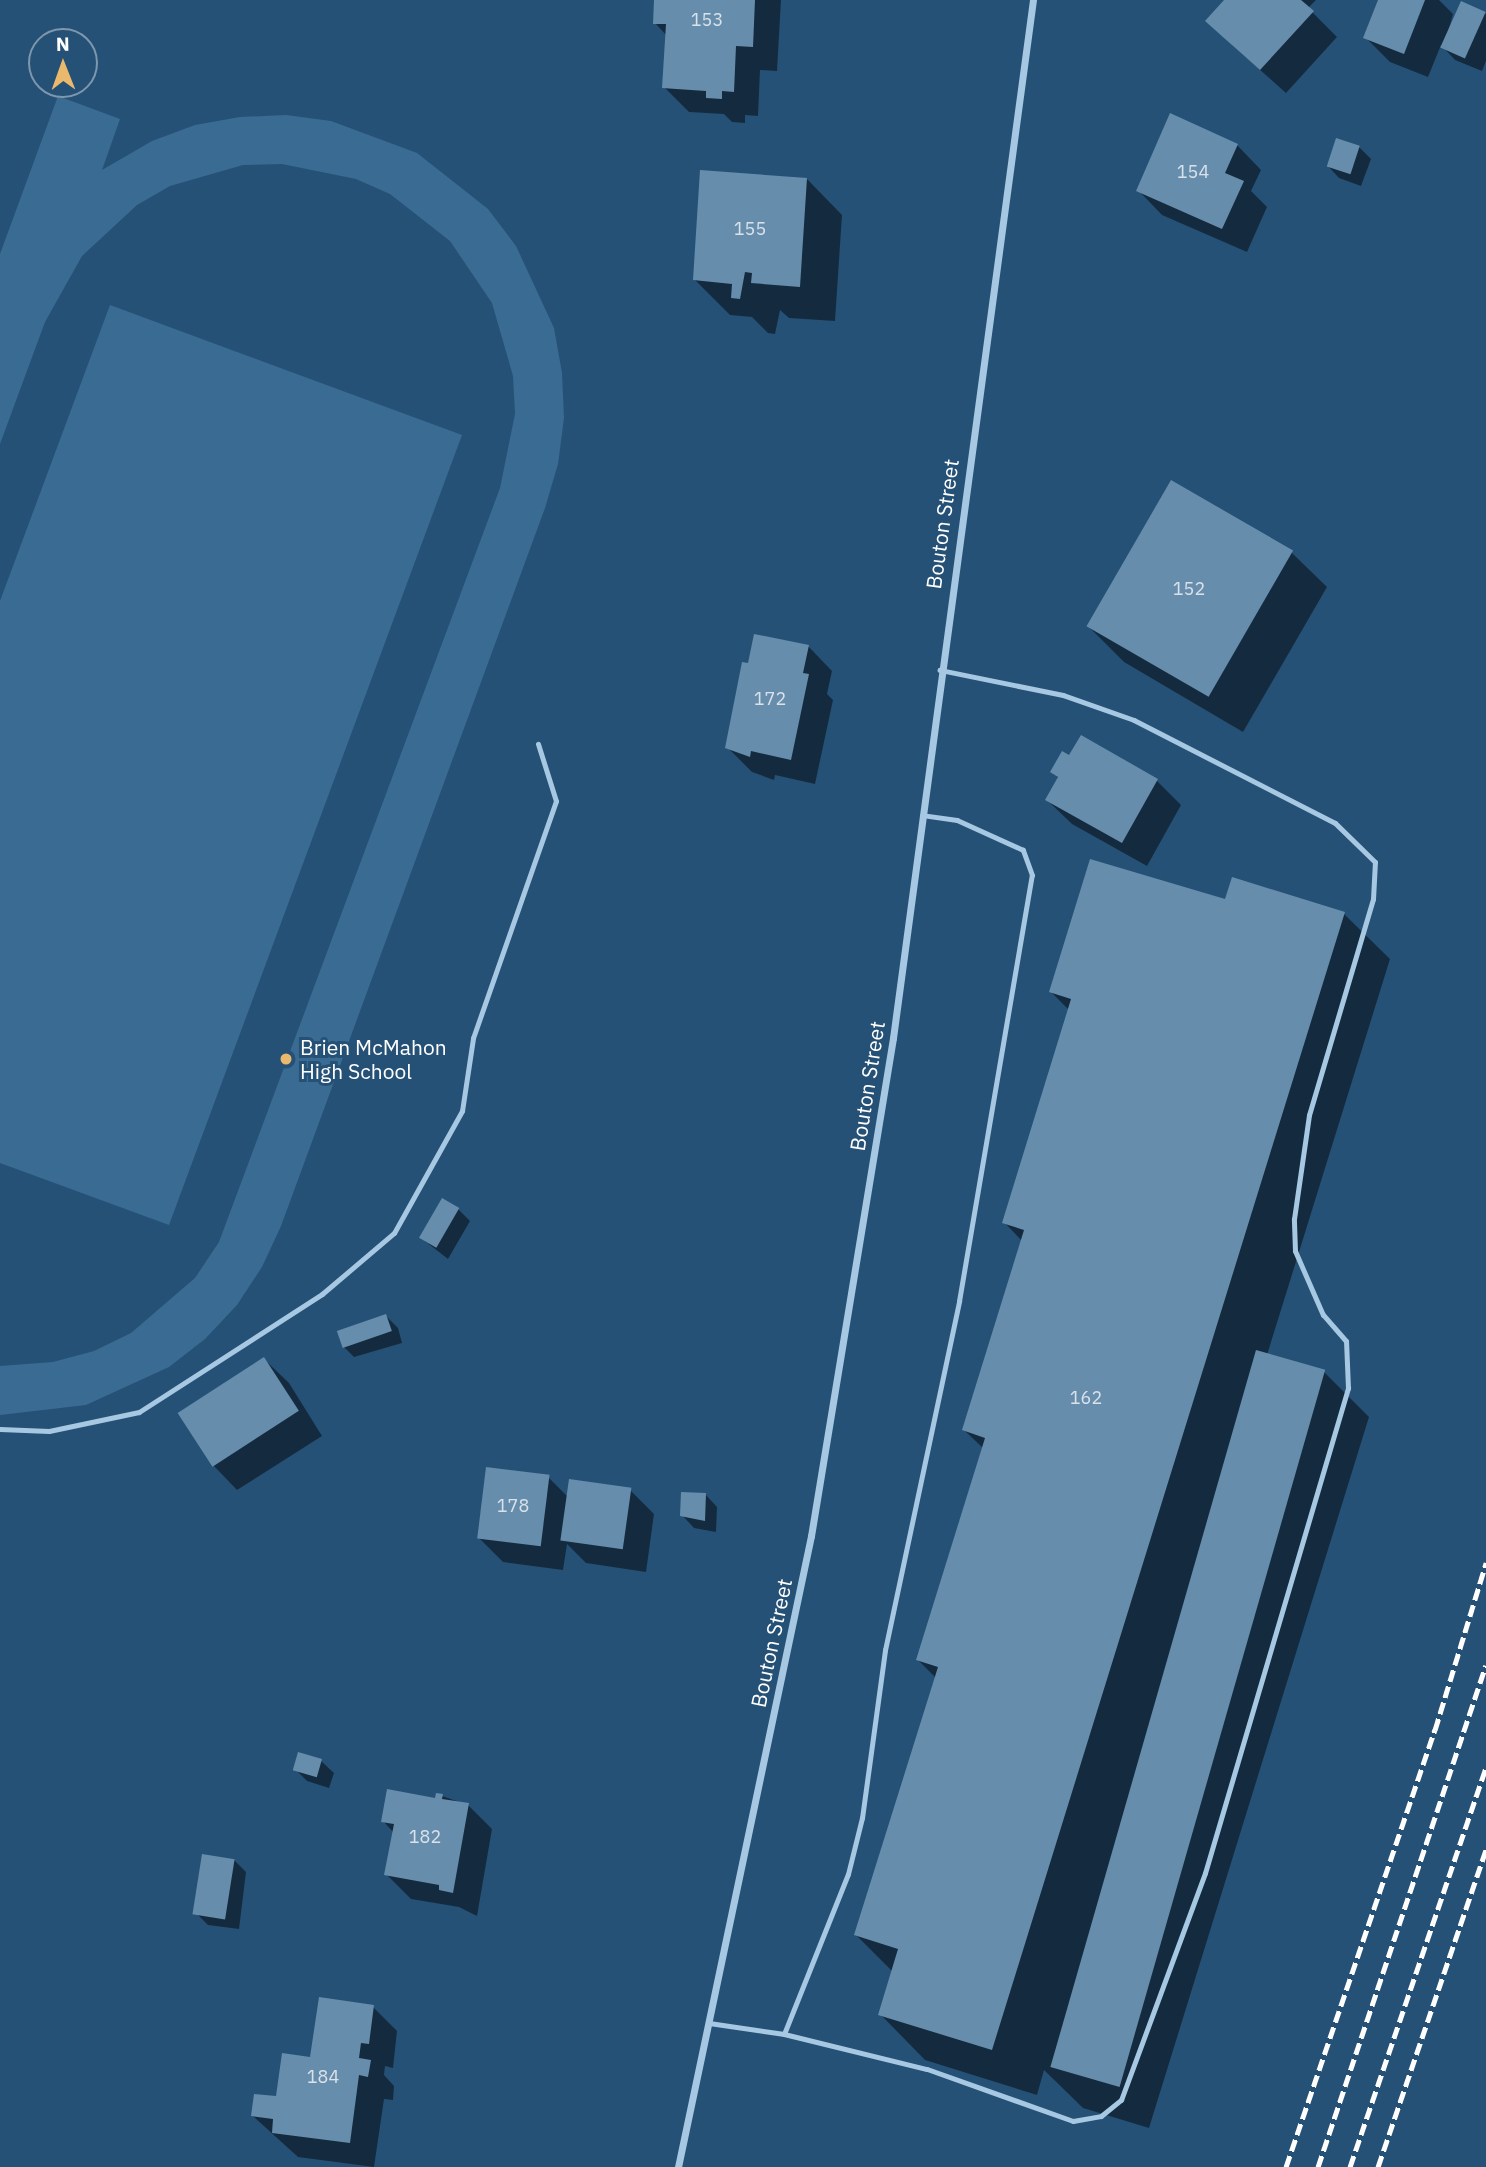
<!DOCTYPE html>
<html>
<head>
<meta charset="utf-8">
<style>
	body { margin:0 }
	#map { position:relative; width:1486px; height:2167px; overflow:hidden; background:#265176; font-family:"IBM Plex Sans",sans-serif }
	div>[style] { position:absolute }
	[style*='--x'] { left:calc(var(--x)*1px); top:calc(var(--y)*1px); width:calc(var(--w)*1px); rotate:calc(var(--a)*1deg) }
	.green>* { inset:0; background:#3a6b93 }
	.shadow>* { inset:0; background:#0007 }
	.building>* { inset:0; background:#678dac; transform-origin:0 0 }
	.service>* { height:5px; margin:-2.5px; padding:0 2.5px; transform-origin:2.5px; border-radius:2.5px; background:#a7c8e2 }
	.minor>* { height:7px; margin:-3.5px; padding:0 3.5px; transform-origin:3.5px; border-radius:3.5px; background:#a7c8e2 }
	.rail>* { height:5px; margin-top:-2.5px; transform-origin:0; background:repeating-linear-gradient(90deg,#fff 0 12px,transparent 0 17px) }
	.dots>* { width:19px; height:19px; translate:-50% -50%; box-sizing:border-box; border:4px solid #265176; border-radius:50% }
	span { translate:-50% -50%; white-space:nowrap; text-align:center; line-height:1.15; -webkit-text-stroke:6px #265176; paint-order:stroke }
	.number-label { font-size:18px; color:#d9e2ea }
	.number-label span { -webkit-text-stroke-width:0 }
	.street-label { font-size:21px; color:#fff }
	.poi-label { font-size:21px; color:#fff }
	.left { translate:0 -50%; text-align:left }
	.north { position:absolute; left:28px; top:28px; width:70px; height:70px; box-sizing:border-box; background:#265176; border:2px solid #7d97ad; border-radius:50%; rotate:359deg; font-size:19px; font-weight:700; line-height:28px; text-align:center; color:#fff }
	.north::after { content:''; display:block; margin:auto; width:24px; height:32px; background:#eab96d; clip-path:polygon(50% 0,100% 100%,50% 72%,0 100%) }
</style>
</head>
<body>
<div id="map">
	<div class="green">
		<div style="clip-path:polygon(58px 96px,120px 119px,102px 170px,152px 141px,195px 125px,240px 117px,286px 115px,331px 121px,417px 153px,488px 209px,516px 246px,554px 328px,562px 373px,564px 418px,558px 464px,545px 508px,281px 1226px,262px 1267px,237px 1305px,205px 1339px,169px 1367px,86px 1405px,0 1415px,0 1366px,53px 1362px,94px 1351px,131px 1333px,195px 1278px,219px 1242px,500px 488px,515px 414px,513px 376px,492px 303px,450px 241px,390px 194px,356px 179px,282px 164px,243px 165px,170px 186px,137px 205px,82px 256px,45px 322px,0 444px,0 254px)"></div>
		<div style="clip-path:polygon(110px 305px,462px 435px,169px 1225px,0 1163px,0 601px)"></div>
	</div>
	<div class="shadow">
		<div style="clip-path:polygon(656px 0,781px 0,777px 71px,760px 70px,758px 116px,745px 115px,745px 123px,732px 122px,724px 114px,689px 112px,664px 87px,667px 36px,655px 23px)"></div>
		<div style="clip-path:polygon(1226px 0,1316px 0,1308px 8px,1337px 37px,1286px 93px,1232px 45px)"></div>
		<div style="clip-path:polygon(1380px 0,1439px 0,1453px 14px,1445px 43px,1462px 3px,1486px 14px,1486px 61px,1482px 71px,1455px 60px,1441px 45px,1428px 77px,1390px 62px,1365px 37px)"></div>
		<div style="clip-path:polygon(1237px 145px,1261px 170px,1251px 191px,1267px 207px,1247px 252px,1162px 215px,1138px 190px)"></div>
		<div style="clip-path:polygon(1359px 147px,1371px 159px,1361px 186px,1339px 178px,1327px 165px)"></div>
		<div style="clip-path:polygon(807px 179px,842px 215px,835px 321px,789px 318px,780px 310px,775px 334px,768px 333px,752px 317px,730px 315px,694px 279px)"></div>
		<div style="clip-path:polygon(1291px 552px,1327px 587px,1243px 732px,1124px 662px,1088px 626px)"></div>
		<div style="clip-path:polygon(808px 646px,832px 671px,827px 694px,833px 700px,815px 784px,775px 775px,774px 780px,752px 772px,727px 747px)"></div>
		<div style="clip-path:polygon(1052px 771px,1157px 781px,1181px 805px,1147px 866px,1072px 824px,1047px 800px,1059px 779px)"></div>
		<div style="clip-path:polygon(1226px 901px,1344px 914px,1390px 959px,1267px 1355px,1324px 1372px,1369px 1417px,1149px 2128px,1083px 2108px,1044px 2070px,1037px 2095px,925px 2060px,880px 2014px,893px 1972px,856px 1935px,936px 1678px,918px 1660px,984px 1449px,964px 1430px,1022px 1241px,1004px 1222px,1069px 1010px,1051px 992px)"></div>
		<div style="clip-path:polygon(458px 1209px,470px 1221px,448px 1259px,421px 1238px)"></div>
		<div style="clip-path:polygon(386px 1316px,398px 1328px,402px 1343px,354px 1357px,342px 1345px)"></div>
		<div style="clip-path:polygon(264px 1359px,289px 1383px,322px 1436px,237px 1490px,213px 1465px,180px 1412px)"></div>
		<div style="clip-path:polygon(548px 1477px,568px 1497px,630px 1490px,654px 1514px,646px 1572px,586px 1563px,567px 1544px,563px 1570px,503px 1562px,478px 1537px)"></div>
		<div style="clip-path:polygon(705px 1494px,717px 1507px,716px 1532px,694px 1528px,682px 1515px)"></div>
		<div style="clip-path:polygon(321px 1761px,334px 1773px,329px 1788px,307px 1781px,295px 1769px)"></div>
		<div style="clip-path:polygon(442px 1796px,468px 1805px,492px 1829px,477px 1916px,459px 1907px,411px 1899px,386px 1874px,394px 1833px,383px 1821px)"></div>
		<div style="clip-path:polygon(234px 1860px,246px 1872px,239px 1929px,208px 1925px,196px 1913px)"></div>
		<div style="clip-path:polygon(373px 2007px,397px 2031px,393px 2068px,385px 2066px,384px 2075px,394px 2086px,393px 2100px,384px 2099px,374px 2167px,298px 2157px,253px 2116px,278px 2098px,312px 2059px)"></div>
	</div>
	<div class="building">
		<div style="clip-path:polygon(654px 0,755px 0,753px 47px,736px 46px,734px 92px,722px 91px,722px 99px,706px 98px,706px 91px,662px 88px,666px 24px,653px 24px)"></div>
		<div style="clip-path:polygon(1224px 0,1301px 0,1314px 11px,1260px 70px,1205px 21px)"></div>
		<div style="clip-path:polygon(1378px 0,1425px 0,1404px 54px,1363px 38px)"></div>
		<div style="left:1461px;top:1px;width:27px;height:51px;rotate:24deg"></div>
		<div style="clip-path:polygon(1170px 113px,1238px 144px,1225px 173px,1244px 181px,1222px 229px,1136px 191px)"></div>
		<div style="left:1336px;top:138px;width:25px;height:30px;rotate:18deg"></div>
		<div style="clip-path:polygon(700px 170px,807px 178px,800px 287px,751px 283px,752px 273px,745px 272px,740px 299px,731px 298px,732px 284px,693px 280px)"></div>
		<div style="left:1171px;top:480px;width:141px;height:169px;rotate:30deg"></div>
		<div style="clip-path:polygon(754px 634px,809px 645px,803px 673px,809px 674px,791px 760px,751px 751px,750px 757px,725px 748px,742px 662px,748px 663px)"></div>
		<div style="clip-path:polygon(1081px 735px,1158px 779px,1122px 843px,1045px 800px,1058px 777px,1050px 772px,1062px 751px,1069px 755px)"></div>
		<div style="clip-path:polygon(1090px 859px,1225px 899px,1232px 877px,1345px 912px,992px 2050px,878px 2015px,898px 1949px,854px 1935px,938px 1667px,916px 1660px,985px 1438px,962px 1430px,1024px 1230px,1002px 1223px,1071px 999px,1049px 992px)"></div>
		<div style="left:442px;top:1198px;width:20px;height:46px;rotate:30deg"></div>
		<div style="left:386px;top:1314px;width:18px;height:52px;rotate:71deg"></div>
		<div style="left:1256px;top:1350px;width:72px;height:746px;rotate:16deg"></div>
		<div style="left:264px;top:1357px;width:64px;height:103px;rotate:57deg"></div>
		<div style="left:486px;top:1467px;width:64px;height:72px;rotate:7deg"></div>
		<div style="left:569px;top:1479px;width:63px;height:62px;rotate:8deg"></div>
		<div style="clip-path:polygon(681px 1492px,706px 1493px,705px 1521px,680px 1516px)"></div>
		<div style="left:298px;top:1752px;width:25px;height:19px;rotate:16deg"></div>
		<div style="clip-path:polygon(387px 1789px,435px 1798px,436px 1793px,443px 1794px,442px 1799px,469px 1803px,453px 1893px,439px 1890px,439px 1885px,384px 1875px,394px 1824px,381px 1822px)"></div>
		<div style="left:202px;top:1854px;width:33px;height:61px;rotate:9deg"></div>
		<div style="clip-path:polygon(319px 1997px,374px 2005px,369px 2044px,361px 2043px,359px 2058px,371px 2060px,368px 2077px,359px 2075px,350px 2143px,272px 2133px,273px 2119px,251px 2116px,254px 2094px,276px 2096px,282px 2053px,310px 2057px)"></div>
	</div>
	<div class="service">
		<div style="--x:0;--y:1429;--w:49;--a:2.3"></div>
		<div style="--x:49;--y:1431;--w:92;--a:-11.9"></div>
		<div style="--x:139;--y:1412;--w:218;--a:-32.8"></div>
		<div style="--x:322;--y:1294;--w:94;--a:-40.3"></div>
		<div style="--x:394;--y:1233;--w:140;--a:-60.9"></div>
		<div style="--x:462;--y:1111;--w:74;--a:-81.4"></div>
		<div style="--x:473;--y:1038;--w:251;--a:-70.7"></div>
		<div style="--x:556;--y:801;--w:60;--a:-107.5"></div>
		<div style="--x:709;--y:2023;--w:76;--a:8.3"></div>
		<div style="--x:784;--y:2034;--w:147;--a:13.8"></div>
		<div style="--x:927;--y:2069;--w:155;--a:19.6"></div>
		<div style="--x:1073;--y:2121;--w:28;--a:-10"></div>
		<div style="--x:1101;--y:2116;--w:26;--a:-39"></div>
		<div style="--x:1121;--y:2100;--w:242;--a:-69.7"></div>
		<div style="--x:1205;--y:1873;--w:506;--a:-73.57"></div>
		<div style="--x:1348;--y:1388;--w:47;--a:-92.4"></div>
		<div style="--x:1346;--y:1341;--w:35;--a:-131"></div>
		<div style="--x:1323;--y:1315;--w:70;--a:-113.6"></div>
		<div style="--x:1295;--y:1251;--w:32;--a:-92"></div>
		<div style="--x:1294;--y:1219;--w:105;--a:-81.8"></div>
		<div style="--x:1309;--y:1115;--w:225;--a:-73.5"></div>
		<div style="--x:1373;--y:899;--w:37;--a:-87"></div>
		<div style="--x:1375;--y:862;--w:56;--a:-135.7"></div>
		<div style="--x:1335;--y:823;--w:226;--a:-152.9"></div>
		<div style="--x:1134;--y:720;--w:75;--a:-160.6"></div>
		<div style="--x:1063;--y:695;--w:126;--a:-168.5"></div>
		<div style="--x:784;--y:2034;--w:172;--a:-68.2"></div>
		<div style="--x:848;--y:1874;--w:58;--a:-76"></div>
		<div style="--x:862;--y:1818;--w:170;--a:-82.2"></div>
		<div style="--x:885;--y:1650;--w:357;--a:-78"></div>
		<div style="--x:959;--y:1301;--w:432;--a:-80.3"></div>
		<div style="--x:1032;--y:875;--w:27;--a:-110"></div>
		<div style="--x:1023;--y:850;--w:72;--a:-155.6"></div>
		<div style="--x:957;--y:820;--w:35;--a:-172"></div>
	</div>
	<div class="minor">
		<div style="--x:678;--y:2167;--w:645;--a:-78.1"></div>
		<div style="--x:811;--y:1536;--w:505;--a:-80.65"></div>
		<div style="--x:893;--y:1038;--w:1047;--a:-82.32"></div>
	</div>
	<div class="rail">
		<div style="--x:1286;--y:2167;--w:462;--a:-71.2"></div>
		<div style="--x:1435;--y:1730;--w:175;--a:-73"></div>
		<div style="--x:1318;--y:2167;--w:529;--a:-71.5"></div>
		<div style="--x:1350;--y:2167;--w:422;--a:-71.2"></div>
		<div style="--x:1378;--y:2167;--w:336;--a:-71.2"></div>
	</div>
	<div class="dots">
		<div style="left:286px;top:1059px;background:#eab96d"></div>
	</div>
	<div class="number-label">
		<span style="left:707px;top:20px">153</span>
		<span style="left:1193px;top:172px">154</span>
		<span style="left:750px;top:229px">155</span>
		<span style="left:1189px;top:589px">152</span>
		<span style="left:770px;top:699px">172</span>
		<span style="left:1086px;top:1398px">162</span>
		<span style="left:513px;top:1506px">178</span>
		<span style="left:425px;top:1837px">182</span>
		<span style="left:323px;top:2077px">184</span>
	</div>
	<div class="street-label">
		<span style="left:942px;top:524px;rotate:-82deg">Bouton Street</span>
		<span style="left:867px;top:1086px;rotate:-81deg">Bouton Street</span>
		<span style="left:771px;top:1643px;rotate:-78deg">Bouton Street</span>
	</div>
	<div class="poi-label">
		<span class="left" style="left:300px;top:1059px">Brien McMahon<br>High School</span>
	</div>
	<div class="north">N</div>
</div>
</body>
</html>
